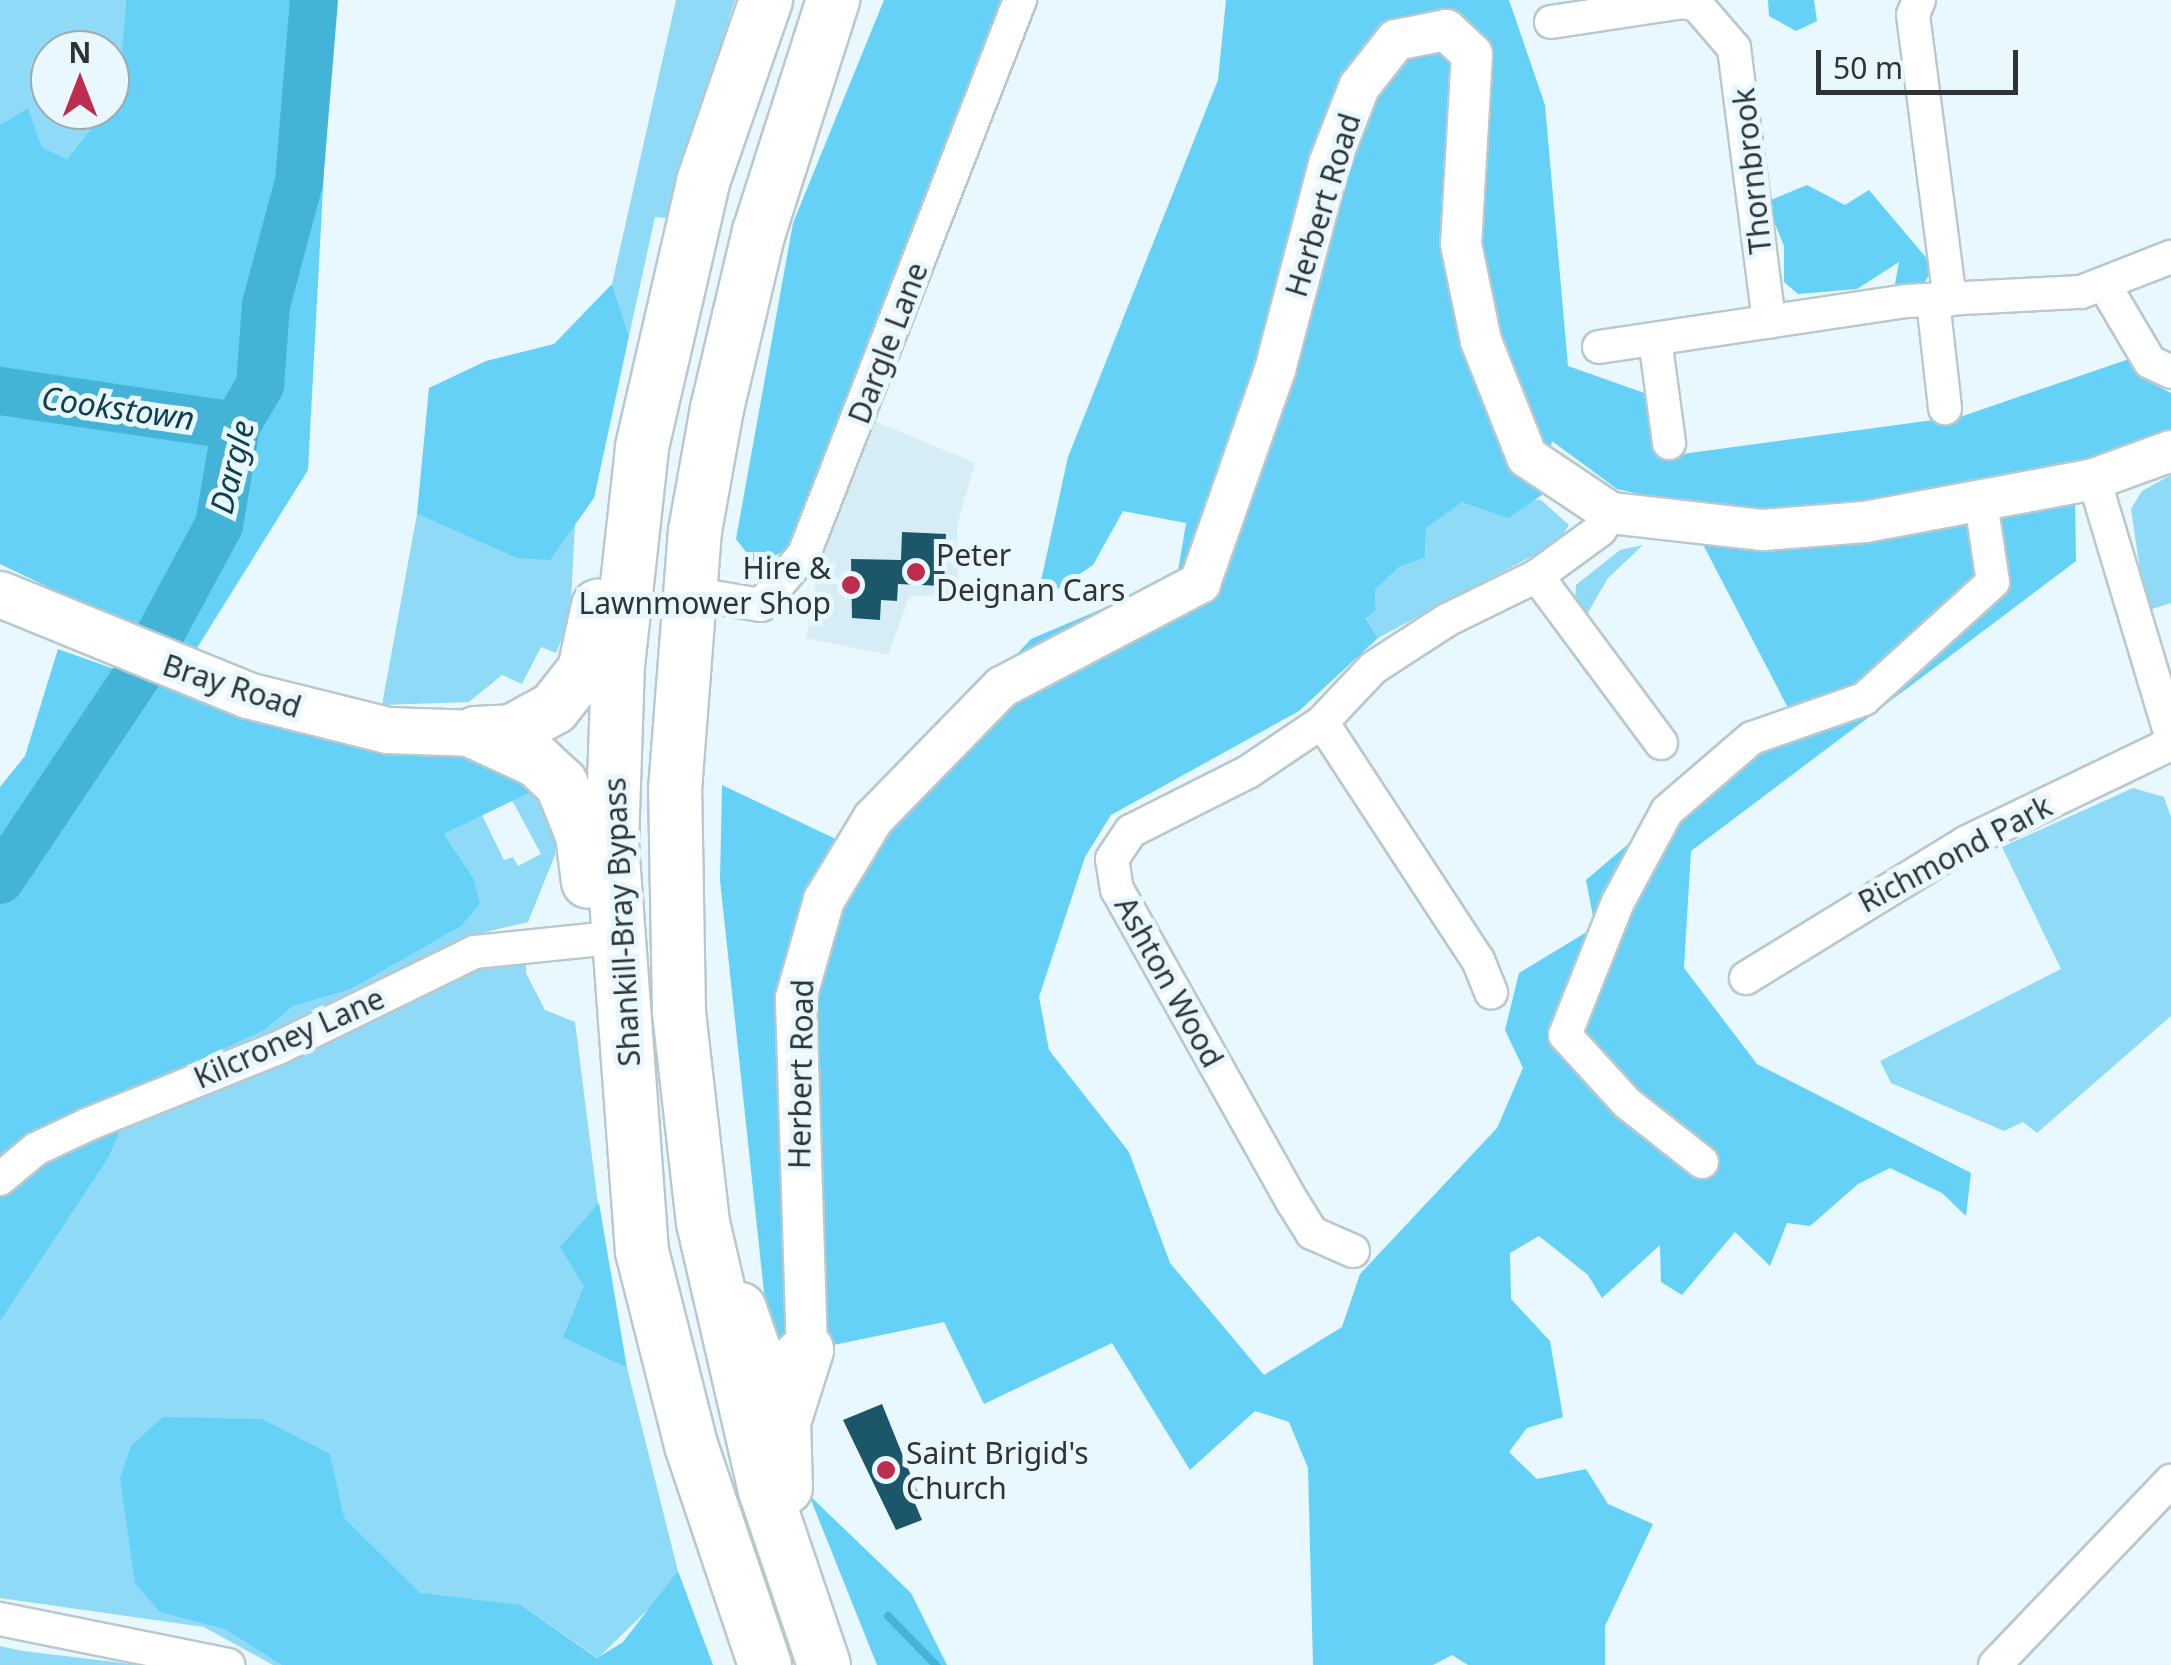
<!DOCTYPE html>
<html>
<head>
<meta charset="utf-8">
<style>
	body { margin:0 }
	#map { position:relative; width:2171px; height:1665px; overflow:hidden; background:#e9f8fe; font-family:"Noto Sans",sans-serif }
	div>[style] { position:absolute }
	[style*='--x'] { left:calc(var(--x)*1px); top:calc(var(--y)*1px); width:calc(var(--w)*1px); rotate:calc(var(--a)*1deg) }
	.built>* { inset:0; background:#d6edf6 }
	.green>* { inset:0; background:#8fdbf7 }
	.forest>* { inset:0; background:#65d1f7 }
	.stream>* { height:8px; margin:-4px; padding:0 4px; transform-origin:4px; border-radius:4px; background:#43b3d7 }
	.river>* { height:48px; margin:-24px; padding:0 24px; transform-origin:24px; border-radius:24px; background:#43b3d7 }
	.building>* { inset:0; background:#1b5669 }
	.roads { filter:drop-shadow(2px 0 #b9c8cd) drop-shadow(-2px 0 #b9c8cd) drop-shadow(0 2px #b9c8cd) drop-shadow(0 -2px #b9c8cd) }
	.minor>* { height:32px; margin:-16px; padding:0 16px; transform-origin:16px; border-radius:16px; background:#fff }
	.tertiary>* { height:40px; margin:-20px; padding:0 20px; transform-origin:20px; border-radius:20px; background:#fff }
	.secondary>* { height:45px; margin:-22.5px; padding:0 22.5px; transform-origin:22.5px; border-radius:22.5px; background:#fff }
	.trunk>* { height:52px; margin:-26px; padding:0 26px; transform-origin:26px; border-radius:26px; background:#fff }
	.dots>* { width:28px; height:28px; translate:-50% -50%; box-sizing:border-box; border:5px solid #e9f8fe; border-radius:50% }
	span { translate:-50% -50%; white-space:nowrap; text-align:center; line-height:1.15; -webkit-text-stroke:10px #e9f8fe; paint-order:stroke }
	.street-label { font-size:30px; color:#2e3436 }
	.poi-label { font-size:30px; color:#2e3436 }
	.left { translate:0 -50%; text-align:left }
	.right { translate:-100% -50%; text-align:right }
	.water-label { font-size:32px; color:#0e3f4f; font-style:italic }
	.north { position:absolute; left:30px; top:30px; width:100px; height:100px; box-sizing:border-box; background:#e9f8fe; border:2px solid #9eaaae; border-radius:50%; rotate:0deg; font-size:28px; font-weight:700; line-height:40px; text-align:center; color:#2e3436 }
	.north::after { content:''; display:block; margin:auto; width:35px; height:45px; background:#be2d4d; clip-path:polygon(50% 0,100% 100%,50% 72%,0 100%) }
	.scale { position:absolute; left:1816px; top:50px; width:202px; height:45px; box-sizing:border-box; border:5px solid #2e3436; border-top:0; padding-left:12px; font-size:30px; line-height:35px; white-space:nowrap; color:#2e3436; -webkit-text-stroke:8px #e9f8fe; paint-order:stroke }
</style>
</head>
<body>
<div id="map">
	<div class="built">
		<div style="clip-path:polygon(865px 417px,975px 463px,957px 526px,959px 593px,909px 597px,888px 655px,806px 638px,828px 517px)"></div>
	</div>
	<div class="green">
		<div style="clip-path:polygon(0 0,126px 0,118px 94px,110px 104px,110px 50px,50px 50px,50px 110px,105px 110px,67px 159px,42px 147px,28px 109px,0 125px)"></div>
		<div style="clip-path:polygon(676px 0,735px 0,666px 218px,655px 217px,629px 336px,612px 284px)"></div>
		<div style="clip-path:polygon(2171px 475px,2171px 603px,2146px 611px,2131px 509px,2142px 491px)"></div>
		<div style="clip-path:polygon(1541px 500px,1569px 525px,1559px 542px,1378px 638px,1366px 617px,1376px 610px,1375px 590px,1399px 567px,1425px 558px,1426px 528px,1461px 502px)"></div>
		<div style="clip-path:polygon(417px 514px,516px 558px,552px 554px,575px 524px,570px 620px,556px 653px,541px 647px,522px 684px,502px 675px,469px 702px,382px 705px)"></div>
		<div style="clip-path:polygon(1643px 545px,1608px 578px,1586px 616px,1575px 600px,1576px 585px,1620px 550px)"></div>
		<div style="clip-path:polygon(2133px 788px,2164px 797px,2171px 817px,2171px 1016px,2037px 1133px,2023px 1122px,2004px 1131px,1891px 1083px,1880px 1061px,2061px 969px,2002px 847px)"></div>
		<div style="clip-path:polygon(537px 789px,557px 827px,555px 855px,528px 922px,470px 936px,301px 1027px,138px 1089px,265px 1030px,293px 1006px,349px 990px,473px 877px,444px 834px,482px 815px,504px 860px,513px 857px,518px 866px,541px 854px,512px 800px)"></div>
		<div style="clip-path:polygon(526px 951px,526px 973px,545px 1010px,575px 1022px,604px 1252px,567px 1338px,627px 1368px,678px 1571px,665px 1593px,598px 1658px,521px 1605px,489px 1665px,273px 1665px,204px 1627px,0 1598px,0 1302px,121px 1121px,481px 962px)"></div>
		<div style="clip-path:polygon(0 1646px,23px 1651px,140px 1665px,0 1665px)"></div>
	</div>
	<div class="forest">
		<div style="clip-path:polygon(126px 0,333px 0,308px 470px,192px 656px,0 564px,0 125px,28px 108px,42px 147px,67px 159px,118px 94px)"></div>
		<div style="clip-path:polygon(884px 0,1007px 0,792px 547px,756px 565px,736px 539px,793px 223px)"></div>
		<div style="clip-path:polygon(evenodd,1226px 0,1509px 0,1545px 105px,1568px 366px,1650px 395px,1660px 457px,1963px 416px,2129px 359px,2139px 377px,2171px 393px,2171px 446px,2075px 497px,2076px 561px,1691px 851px,1684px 968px,1757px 1064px,1971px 1173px,1966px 1216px,1942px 1193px,1890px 1168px,1858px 1184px,1810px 1226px,1787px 1223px,1770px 1266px,1735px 1232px,1682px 1295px,1661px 1282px,1660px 1245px,1602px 1298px,1588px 1275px,1539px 1236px,1510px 1253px,1511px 1299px,1550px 1341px,1563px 1417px,1527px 1428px,1509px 1452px,1537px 1479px,1586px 1469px,1608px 1504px,1653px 1524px,1605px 1626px,1605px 1665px,1468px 1665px,1452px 1655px,1433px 1665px,1313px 1665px,1308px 1468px,1289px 1422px,1255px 1411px,1190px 1470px,1112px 1343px,984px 1404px,944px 1322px,771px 1358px,720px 880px,722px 785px,842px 842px,1031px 639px,1177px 577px,1186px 523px,1123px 511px,1093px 565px,1036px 604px,1068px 457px,1218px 80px,1226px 0,1552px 441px,1617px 489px,1682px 504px,1788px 708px,1586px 880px,1595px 927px,1519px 973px,1505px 1030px,1523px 1068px,1497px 1128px,1360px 1274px,1342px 1327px,1264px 1375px,1170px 1263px,1129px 1152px,1049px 1050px,1039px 997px,1085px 857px,1111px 815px,1299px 711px,1378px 638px,1366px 618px,1376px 610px,1375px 590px,1399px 567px,1425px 558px,1426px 528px,1462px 502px,1508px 518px,1542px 495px,1552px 441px)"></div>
		<div style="clip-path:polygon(1768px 0,1814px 0,1817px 21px,1796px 31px,1769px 16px)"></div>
		<div style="clip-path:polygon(1807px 185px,1845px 205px,1869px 190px,1934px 267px,1921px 288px,1895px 284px,1899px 262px,1857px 289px,1798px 294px,1784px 282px,1784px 246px,1766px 202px)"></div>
		<div style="clip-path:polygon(612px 284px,629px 336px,594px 498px,550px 560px,516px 558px,417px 514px,429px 388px,486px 361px,554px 344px)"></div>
		<div style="clip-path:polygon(58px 649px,269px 724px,351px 746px,468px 757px,537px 789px,444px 834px,473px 877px,480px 904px,461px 926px,349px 990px,293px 1006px,265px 1030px,138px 1089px,108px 1158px,0 1321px,0 787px,25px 756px)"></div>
		<div style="clip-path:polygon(599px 1203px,627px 1368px,563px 1337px,584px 1286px,560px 1247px)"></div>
		<div style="clip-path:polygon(163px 1417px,262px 1419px,330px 1454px,344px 1518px,420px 1593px,521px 1605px,597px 1658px,623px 1642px,678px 1571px,713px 1665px,282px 1665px,225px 1629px,160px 1612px,135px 1583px,120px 1478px,131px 1446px)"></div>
		<div style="clip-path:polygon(809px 1495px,911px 1593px,947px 1665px,877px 1665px)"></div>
	</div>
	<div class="stream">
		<div style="--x:888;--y:1616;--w:69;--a:45.6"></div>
	</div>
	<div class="river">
		<div style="--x:0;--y:391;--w:239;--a:8.4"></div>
		<div style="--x:0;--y:880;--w:255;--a:-56.2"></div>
		<div style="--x:142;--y:668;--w:162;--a:-61.7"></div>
		<div style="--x:219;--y:525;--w:100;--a:-80.3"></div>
		<div style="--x:236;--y:426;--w:48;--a:-59.7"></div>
		<div style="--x:260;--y:385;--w:80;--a:-85.7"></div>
		<div style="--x:266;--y:305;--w:127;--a:-75"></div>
		<div style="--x:299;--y:182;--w:183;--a:-85.3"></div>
	</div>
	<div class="building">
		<div style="clip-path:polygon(902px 532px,946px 534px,944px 586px,898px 584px,897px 601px,881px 600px,880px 620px,852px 618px,851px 559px,901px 560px)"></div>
		<div style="clip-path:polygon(882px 1404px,920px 1498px,914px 1501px,922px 1520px,896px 1530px,843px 1420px)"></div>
	</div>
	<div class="roads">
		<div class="minor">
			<div style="--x:1919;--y:0;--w:16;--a:112"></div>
			<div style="--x:1913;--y:15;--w:287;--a:82.6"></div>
			<div style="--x:1551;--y:22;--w:134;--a:-8.6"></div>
			<div style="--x:1683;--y:2;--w:14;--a:12"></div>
			<div style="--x:1697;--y:5;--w:57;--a:49.3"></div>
			<div style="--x:1734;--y:48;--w:276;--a:82.7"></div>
			<div style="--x:2105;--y:286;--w:88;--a:59.4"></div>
			<div style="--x:2150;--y:362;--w:23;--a:25"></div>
			<div style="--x:1933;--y:301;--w:108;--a:83.6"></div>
			<div style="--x:1655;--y:339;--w:105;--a:82.3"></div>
			<div style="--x:1599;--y:347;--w:311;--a:-8.5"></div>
			<div style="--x:1907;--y:301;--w:174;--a:-3"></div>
			<div style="--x:2081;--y:292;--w:97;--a:-21.3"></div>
			<div style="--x:2094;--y:479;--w:268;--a:73.3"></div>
			<div style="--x:1537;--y:576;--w:208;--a:53.4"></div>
			<div style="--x:689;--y:593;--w:73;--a:9.5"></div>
			<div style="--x:761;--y:605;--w:67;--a:-49.9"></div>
			<div style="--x:804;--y:554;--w:595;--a:-68.7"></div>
			<div style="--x:1322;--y:722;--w:285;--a:56.8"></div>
			<div style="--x:1478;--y:960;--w:35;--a:68"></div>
			<div style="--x:1746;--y:978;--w:259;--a:-31.6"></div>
			<div style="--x:1967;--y:842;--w:226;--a:-25.7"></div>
			<div style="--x:1702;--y:1162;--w:95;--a:-141.8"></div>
			<div style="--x:1627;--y:1103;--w:92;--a:-132.4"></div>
			<div style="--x:1565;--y:1035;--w:143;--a:-68.3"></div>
			<div style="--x:1618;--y:902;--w:103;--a:-61.7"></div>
			<div style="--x:1667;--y:811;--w:112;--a:-40.7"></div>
			<div style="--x:1752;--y:738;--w:119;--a:-19.2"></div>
			<div style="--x:1864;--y:699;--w:174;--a:-42.2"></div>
			<div style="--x:1993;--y:582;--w:80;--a:-98.6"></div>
			<div style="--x:0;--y:1179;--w:47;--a:-39.8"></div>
			<div style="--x:36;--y:1149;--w:59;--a:-25.3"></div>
			<div style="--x:89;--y:1124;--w:204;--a:-21.9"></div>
			<div style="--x:278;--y:1048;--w:219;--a:-26"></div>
			<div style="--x:475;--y:952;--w:118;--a:-5.9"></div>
			<div style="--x:1353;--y:1251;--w:45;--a:-156.3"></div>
			<div style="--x:1312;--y:1233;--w:36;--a:-122"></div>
			<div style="--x:1293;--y:1203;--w:359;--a:-119.3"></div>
			<div style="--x:1117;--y:890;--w:31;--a:-99"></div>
			<div style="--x:1112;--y:859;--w:34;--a:-56"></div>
			<div style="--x:1131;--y:831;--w:131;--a:-26.8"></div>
			<div style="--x:1248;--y:772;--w:89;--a:-34"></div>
			<div style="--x:1322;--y:722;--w:74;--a:-46.6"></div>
			<div style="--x:1373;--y:668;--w:88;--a:-33"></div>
			<div style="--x:1447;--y:620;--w:100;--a:-26.1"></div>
			<div style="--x:1537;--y:576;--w:78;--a:-36.1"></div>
			<div style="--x:1600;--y:530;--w:20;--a:-57"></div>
			<div style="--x:0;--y:1619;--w:233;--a:11.4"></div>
			<div style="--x:1995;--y:1665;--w:255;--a:-46.3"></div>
		</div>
		<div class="tertiary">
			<div style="--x:807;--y:1350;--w:352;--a:-91.8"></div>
			<div style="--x:796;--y:998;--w:102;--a:-74.1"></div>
			<div style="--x:824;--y:900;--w:95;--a:-58.8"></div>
			<div style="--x:873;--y:819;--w:185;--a:-45.7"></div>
			<div style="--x:1002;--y:687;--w:224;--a:-27.7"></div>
			<div style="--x:1200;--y:583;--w:226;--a:-70.6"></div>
			<div style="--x:1275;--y:370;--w:213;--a:-75.3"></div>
			<div style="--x:1329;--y:164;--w:83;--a:-68.7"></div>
			<div style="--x:1359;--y:87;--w:60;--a:-51.8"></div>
			<div style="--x:1396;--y:40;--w:51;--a:-11.3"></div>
			<div style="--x:1446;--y:30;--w:35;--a:43"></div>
			<div style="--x:1472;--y:54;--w:190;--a:93.3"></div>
			<div style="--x:1461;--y:244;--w:99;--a:78.3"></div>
			<div style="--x:1481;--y:341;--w:125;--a:68.4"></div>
			<div style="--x:1527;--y:457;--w:101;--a:33.7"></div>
			<div style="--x:1611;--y:513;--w:153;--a:6.4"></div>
			<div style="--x:1763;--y:530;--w:102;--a:-4.5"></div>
			<div style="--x:1865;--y:522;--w:233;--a:-10.6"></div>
			<div style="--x:2094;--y:479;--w:82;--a:-20"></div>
		</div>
		<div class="secondary">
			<div style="--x:0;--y:594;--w:267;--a:22.2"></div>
			<div style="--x:247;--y:695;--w:144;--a:14"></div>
			<div style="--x:387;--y:730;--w:89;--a:1.9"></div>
		</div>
		<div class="trunk">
			<div style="--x:476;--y:733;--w:67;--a:24.7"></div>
			<div style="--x:537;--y:761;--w:33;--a:43"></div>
			<div style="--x:561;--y:783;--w:56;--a:68"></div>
			<div style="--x:582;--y:835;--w:47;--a:82.7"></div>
			<div style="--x:476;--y:733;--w:36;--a:-3"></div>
			<div style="--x:512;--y:731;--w:48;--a:-28.7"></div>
			<div style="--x:554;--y:708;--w:48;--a:-51.7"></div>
			<div style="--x:584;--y:670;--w:66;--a:-77.7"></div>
			<div style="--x:740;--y:1309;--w:55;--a:70.9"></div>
			<div style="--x:758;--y:1361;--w:29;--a:18"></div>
			<div style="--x:786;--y:1370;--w:29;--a:-44"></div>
			<div style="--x:786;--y:1488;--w:66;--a:-91.7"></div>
			<div style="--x:784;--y:1422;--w:76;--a:-72.3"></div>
			<div style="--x:765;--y:1665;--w:232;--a:-108.6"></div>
			<div style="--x:691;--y:1445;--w:199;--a:-104.2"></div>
			<div style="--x:642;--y:1252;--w:409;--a:-94.2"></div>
			<div style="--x:612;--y:844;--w:178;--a:-88.1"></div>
			<div style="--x:618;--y:666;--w:220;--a:-83.7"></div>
			<div style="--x:642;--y:447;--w:272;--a:-77"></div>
			<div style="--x:703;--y:182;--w:193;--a:-70.9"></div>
			<div style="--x:824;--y:1665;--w:184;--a:-108.7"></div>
			<div style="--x:765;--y:1491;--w:275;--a:-103"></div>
			<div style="--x:703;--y:1223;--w:213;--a:-96.5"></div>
			<div style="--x:679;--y:1011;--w:221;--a:-91"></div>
			<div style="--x:675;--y:790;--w:260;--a:-85.6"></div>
			<div style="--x:695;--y:531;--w:124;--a:-79.8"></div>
			<div style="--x:717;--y:409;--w:182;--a:-76.7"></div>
			<div style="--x:759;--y:232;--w:244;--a:-72.3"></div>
		</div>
	</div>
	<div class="dots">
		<div style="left:916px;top:572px;background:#be2d4d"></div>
		<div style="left:851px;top:585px;background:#be2d4d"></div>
		<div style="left:886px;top:1470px;background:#be2d4d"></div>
	</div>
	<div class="street-label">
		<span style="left:1752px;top:171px;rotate:-96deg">Thornbrook</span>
		<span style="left:1323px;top:205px;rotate:-73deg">Herbert Road</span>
		<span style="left:888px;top:343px;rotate:-69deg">Dargle Lane</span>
		<span style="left:232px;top:686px;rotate:18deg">Bray Road</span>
		<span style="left:1955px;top:854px;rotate:-28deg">Richmond Park</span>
		<span style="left:622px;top:922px;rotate:-93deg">Shankill-Bray Bypass</span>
		<span style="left:1169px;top:982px;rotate:61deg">Ashton Wood</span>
		<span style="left:289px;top:1038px;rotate:-24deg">Kilcroney Lane</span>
		<span style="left:801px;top:1074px;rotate:-89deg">Herbert Road</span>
	</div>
	<div class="poi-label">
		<span class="left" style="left:936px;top:572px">Peter<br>Deignan Cars</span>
		<span class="right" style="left:831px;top:585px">Hire &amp;<br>Lawnmower Shop</span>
		<span class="left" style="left:906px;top:1470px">Saint Brigid's<br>Church</span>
	</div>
	<div class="water-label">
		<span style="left:118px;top:408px;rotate:8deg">Cookstown</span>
		<span style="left:232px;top:467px;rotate:-76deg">Dargle</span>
	</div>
	<div class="north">N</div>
	<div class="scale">50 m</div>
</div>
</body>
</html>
